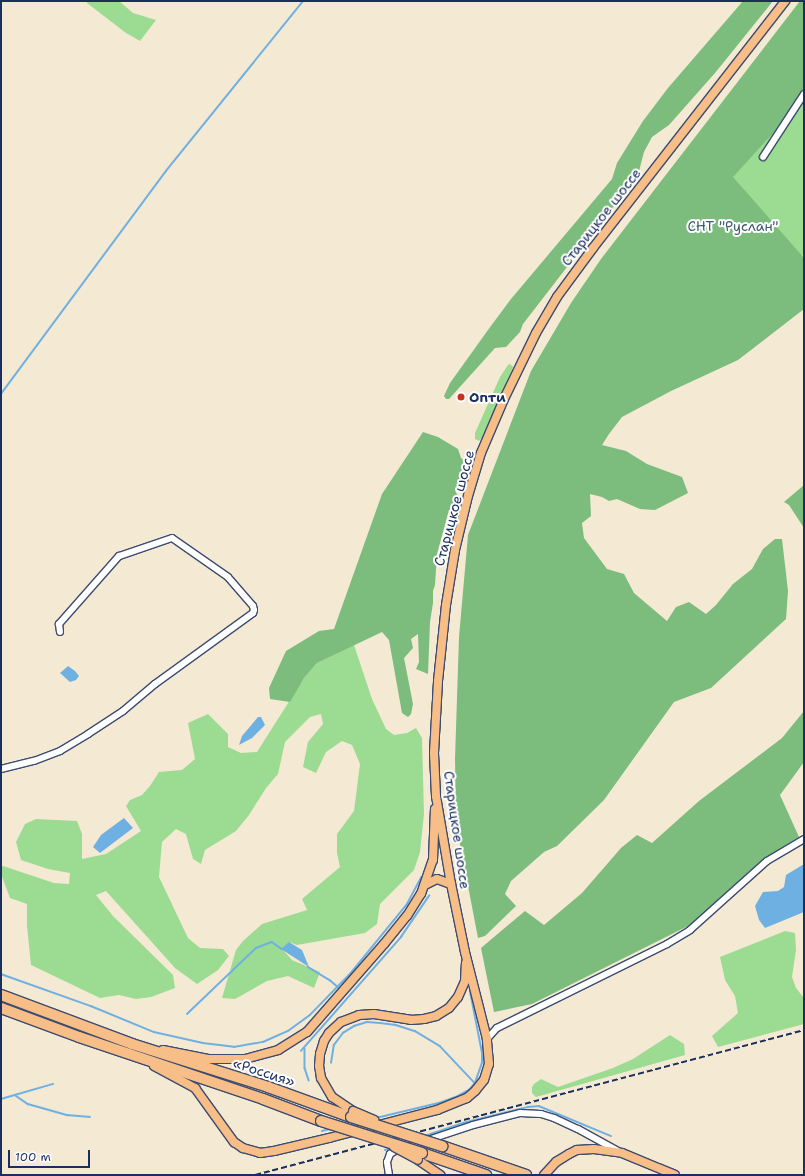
<!DOCTYPE html>
<html>
<head>
<meta charset="utf-8">
<style>
	body { margin:0 }
	#map { position:relative; width:805px; height:1176px; overflow:hidden; background:#f4e9d3; font-family:"Shantell Sans",sans-serif }
	div>[style] { position:absolute }
	[style*='--x'] { left:calc(var(--x)*1px); top:calc(var(--y)*1px); width:calc(var(--w)*1px); rotate:calc(var(--a)*1deg) }
	.green>* { inset:0; background:#9bdc92 }
	.forest>* { inset:0; background:#7cbc7c }
	.water>* { inset:0; background:#6fb0e3 }
	.stream>* { height:1.5px; margin:-0.75px; padding:0 0.75px; transform-origin:0.75px; border-radius:0.75px; background:#6fb0e3 }
	.roads { filter:drop-shadow(1px 0 #3c4b70) drop-shadow(-1px 0 #3c4b70) drop-shadow(0 1px #3c4b70) drop-shadow(0 -1px #3c4b70) }
	.minor>* { height:6px; margin:-3px; padding:0 3px; transform-origin:3px; border-radius:3px; background:#fff }
	.major>* { height:8px; margin:-4px; padding:0 4px; transform-origin:4px; border-radius:4px; background:#f7be88 }
	.highway>* { height:10px; margin:-5px; padding:0 5px; transform-origin:5px; border-radius:5px; background:#f7be88 }
	.rail>* { height:1.5px; margin-top:-0.75px; transform-origin:0; background:repeating-linear-gradient(90deg,#1b2f5e 0 6px,transparent 0 9px) }
	.bridges { filter:drop-shadow(1px 0 #3c4b70) drop-shadow(-1px 0 #3c4b70) drop-shadow(0 1px #3c4b70) drop-shadow(0 -1px #3c4b70) }
	.major-bridge>* { height:8px; margin:-4px; padding:0 4px; transform-origin:4px; border-radius:4px; background:#f7be88 }
	.highway-bridge>* { height:10px; margin:-5px; padding:0 5px; transform-origin:5px; border-radius:5px; background:#f7be88 }
	.dots>* { width:11px; height:11px; translate:-50% -50%; box-sizing:border-box; border:2px solid #fff; border-radius:50% }
	span { translate:-50% -50%; white-space:nowrap; text-align:center; line-height:1.15; -webkit-text-stroke:4px #fff; paint-order:stroke }
	.street-label { font-size:14px; color:#1b2f5e }
	.park-label { font-size:14px; color:#3b5a6b }
	.poi-label { font-size:14px; color:#1b2f5e; font-weight:700 }
	.left { translate:0 -50%; text-align:left }
	.frame { position:absolute; inset:0; border:2px solid #1b2f5e; pointer-events:none }
	.scale { position:absolute; left:8px; top:1150px; width:82px; height:18px; box-sizing:border-box; border:2px solid #1b2f5e; border-top:0; padding-left:5px; font-size:12px; line-height:14px; white-space:nowrap; color:#1b2f5e; -webkit-text-stroke:3px #fff; paint-order:stroke }
</style>
</head>
<body>
<div id="map">
	<div class="green">
		<div style="clip-path:polygon(87px 1px,119px 1px,133px 13px,156px 20px,140px 41px,126px 33px,87px 3px)"></div>
		<div style="clip-path:polygon(804px 12px,804px 254px,715px 344px,614px 268px)"></div>
		<div style="clip-path:polygon(510px 364px,513px 367px,511px 372px,482px 438px,479px 441px,475px 439px,475px 433px,500px 377px,508px 365px)"></div>
		<div style="clip-path:polygon(354px 645px,372px 699px,386px 729px,394px 735px,407px 733px,416px 728px,422px 738px,424px 814px,420px 852px,414px 870px,380px 904px,377px 924px,365px 933px,297px 945px,289px 942px,284px 951px,292px 960px,320px 972px,314px 988px,288px 976px,267px 981px,235px 999px,222px 998px,236px 950px,243px 941px,262px 924px,307px 910px,302px 899px,340px 867px,337px 853px,337px 834px,354px 811px,360px 764px,352px 745px,342px 741px,326px 752px,316px 773px,303px 767px,308px 742px,323px 724px,321px 714px,310px 717px,285px 742px,278px 774px,266px 788px,249px 815px,236px 831px,205px 850px,201px 864px,193px 859px,186px 834px,176px 829px,162px 842px,159px 877px,188px 938px,200px 948px,223px 949px,229px 956px,218px 970px,197px 984px,175px 968px,106px 891px,96px 895px,113px 916px,173px 975px,175px 988px,151px 997px,136px 999px,119px 995px,100px 998px,31px 965px,27px 926px,27px 904px,10px 898px,1px 874px,1px 867px,3px 866px,54px 883px,69px 884px,70px 873px,48px 869px,21px 860px,16px 842px,25px 824px,36px 819px,77px 821px,82px 834px,82px 859px,106px 854px,141px 831px,126px 806px,130px 800px,142px 795px,150px 786px,159px 772px,182px 770px,195px 759px,188px 723px,208px 714px,228px 734px,228px 747px,241px 753px,257px 752px,304px 678px,317px 663px)"></div>
		<div style="clip-path:polygon(785px 931px,795px 933px,796px 950px,792px 977px,796px 988px,804px 998px,804px 1024px,718px 1047px,712px 1036px,738px 1013px,735px 996px,725px 980px,720px 957px)"></div>
		<div style="clip-path:polygon(670px 1035px,684px 1044px,685px 1055px,536px 1097px,532px 1093px,532px 1087px,534px 1084px,541px 1079px,558px 1087px,613px 1068px,633px 1059px)"></div>
	</div>
	<div class="forest">
		<div style="clip-path:polygon(743px 1px,773px 1px,715px 73px,669px 125px,652px 137px,644px 152px,638px 175px,523px 324px,520px 332px,506px 347px,495px 348px,449px 399px,446px 399px,444px 396px,450px 383px,488px 330px,511px 299px,612px 179px,617px 163px,643px 121px,668px 88px)"></div>
		<div style="clip-path:polygon(800px 1px,804px 1px,804px 87px,774px 132px,733px 177px,804px 258px,804px 309px,738px 360px,671px 391px,622px 417px,609px 434px,602px 445px,626px 451px,647px 464px,682px 477px,688px 493px,655px 510px,640px 509px,617px 499px,609px 501px,602px 497px,590px 494px,591px 516px,582px 523px,584px 538px,607px 569px,624px 574px,634px 593px,667px 621px,676px 607px,689px 602px,706px 614px,716px 605px,733px 584px,752px 569px,763px 549px,775px 539px,782px 539px,788px 591px,786px 619px,711px 688px,674px 702px,604px 800px,557px 846px,544px 852px,511px 881px,505px 894px,516px 906px,485px 936px,478px 938px,459px 839px,456px 812px,455px 759px,459px 637px,468px 535px,531px 371px,571px 303px,601px 259px)"></div>
		<div style="clip-path:polygon(423px 432px,438px 437px,458px 449px,461px 458px,467px 463px,460px 484px,455px 490px,457px 495px,454px 506px,449px 510px,437px 554px,435px 585px,433px 591px,433px 603px,430px 622px,428px 674px,416px 669px,419px 662px,418px 634px,411px 639px,413px 648px,404px 658px,413px 704px,411px 714px,408px 717px,402px 713px,389px 640px,382px 632px,317px 663px,304px 678px,290px 702px,270px 699px,269px 688px,286px 651px,319px 631px,334px 629px,382px 494px)"></div>
		<div style="clip-path:polygon(804px 485px,804px 528px,789px 505px,784px 502px)"></div>
		<div style="clip-path:polygon(804px 711px,804px 762px,780px 795px,799px 837px,765px 858px,692px 924px,532px 1004px,494px 1012px,481px 948px,525px 911px,544px 925px,582px 893px,621px 848px,637px 835px,652px 843px,699px 801px,782px 738px)"></div>
	</div>
	<div class="water">
		<div style="clip-path:polygon(68px 666px,75px 671px,79px 676px,76px 680px,70px 682px,60px 673px)"></div>
		<div style="clip-path:polygon(258px 717px,261px 717px,265px 725px,252px 738px,239px 745px,242px 736px)"></div>
		<div style="clip-path:polygon(124px 818px,133px 828px,100px 853px,93px 847px,101px 835px)"></div>
		<div style="clip-path:polygon(804px 864px,804px 912px,765px 928px,759px 920px,755px 906px,763px 892px,778px 891px,784px 887px,786px 875px)"></div>
		<div style="clip-path:polygon(289px 942px,302px 950px,309px 967px,281px 949px)"></div>
	</div>
	<div class="stream">
		<div style="--x:1;--y:394;--w:277;--a:-53.5"></div>
		<div style="--x:166;--y:171;--w:218;--a:-51.1"></div>
		<div style="--x:308;--y:967;--w:26;--a:31"></div>
		<div style="--x:330;--y:980;--w:11;--a:41"></div>
		<div style="--x:1;--y:974;--w:96;--a:19.6"></div>
		<div style="--x:91;--y:1006;--w:68;--a:22.4"></div>
		<div style="--x:154;--y:1032;--w:50;--a:12.7"></div>
		<div style="--x:203;--y:1043;--w:31;--a:7"></div>
		<div style="--x:234;--y:1047;--w:29;--a:-10"></div>
		<div style="--x:263;--y:1042;--w:27;--a:-24"></div>
		<div style="--x:288;--y:1031;--w:27;--a:-36"></div>
		<div style="--x:310;--y:1015;--w:57;--a:-45.7"></div>
		<div style="--x:350;--y:974;--w:90;--a:-50.8"></div>
		<div style="--x:407;--y:904;--w:30;--a:-62"></div>
		<div style="--x:187;--y:1014;--w:95;--a:-43.7"></div>
		<div style="--x:256;--y:948;--w:17;--a:-21"></div>
		<div style="--x:272;--y:942;--w:12;--a:35"></div>
		<div style="--x:305;--y:1049;--w:19;--a:90"></div>
		<div style="--x:305;--y:1068;--w:13;--a:72"></div>
		<div style="--x:301;--y:1051;--w:152;--a:-48.7"></div>
		<div style="--x:401;--y:937;--w:50;--a:-55.7"></div>
		<div style="--x:331;--y:1063;--w:18;--a:-81"></div>
		<div style="--x:334;--y:1045;--w:15;--a:-53"></div>
		<div style="--x:343;--y:1033;--w:13;--a:-32"></div>
		<div style="--x:354;--y:1026;--w:14;--a:-17"></div>
		<div style="--x:367;--y:1022;--w:13;--a:4"></div>
		<div style="--x:380;--y:1023;--w:16;--a:7"></div>
		<div style="--x:396;--y:1025;--w:20;--a:18"></div>
		<div style="--x:415;--y:1031;--w:29;--a:31"></div>
		<div style="--x:440;--y:1046;--w:51;--a:46.6"></div>
		<div style="--x:15;--y:1095;--w:16;--a:35"></div>
		<div style="--x:28;--y:1104;--w:41;--a:15.8"></div>
		<div style="--x:67;--y:1115;--w:23;--a:5"></div>
		<div style="--x:1;--y:1099;--w:54;--a:-16.1"></div>
		<div style="--x:376;--y:1118;--w:65;--a:-13.4"></div>
		<div style="--x:439;--y:1103;--w:20;--a:-20"></div>
		<div style="--x:458;--y:1096;--w:13;--a:-29"></div>
		<div style="--x:469;--y:1090;--w:9;--a:-49"></div>
		<div style="--x:475;--y:1083;--w:21;--a:-71"></div>
		<div style="--x:482;--y:1063;--w:10;--a:-90"></div>
		<div style="--x:482;--y:1053;--w:62;--a:-101.1"></div>
		<div style="--x:349;--y:1125;--w:8;--a:-14"></div>
		<div style="--x:322;--y:1131;--w:9;--a:-13"></div>
		<div style="--x:425;--y:1136;--w:40;--a:-18.9"></div>
		<div style="--x:463;--y:1123;--w:67;--a:-13.8"></div>
		<div style="--x:528;--y:1107;--w:11;--a:-5"></div>
		<div style="--x:539;--y:1106;--w:78;--a:22.6"></div>
		<div style="--x:385;--y:1150;--w:6;--a:-18"></div>
	</div>
	<div class="roads">
		<div class="minor">
			<div style="--x:763;--y:157;--w:75;--a:-56.9"></div>
			<div style="--x:1;--y:769;--w:34;--a:-14"></div>
			<div style="--x:34;--y:761;--w:28;--a:-21"></div>
			<div style="--x:60;--y:751;--w:33;--a:-31"></div>
			<div style="--x:88;--y:734;--w:42;--a:-33.3"></div>
			<div style="--x:123;--y:711;--w:42;--a:-40.2"></div>
			<div style="--x:155;--y:684;--w:121;--a:-35.9"></div>
			<div style="--x:253;--y:613;--w:3;--a:-72"></div>
			<div style="--x:254;--y:610;--w:4;--a:-104"></div>
			<div style="--x:253;--y:606;--w:38;--a:-131"></div>
			<div style="--x:228;--y:577;--w:68;--a:-145.1"></div>
			<div style="--x:172;--y:538;--w:56;--a:161.2"></div>
			<div style="--x:119;--y:556;--w:91;--a:131.4"></div>
			<div style="--x:59;--y:624;--w:8;--a:83"></div>
			<div style="--x:487;--y:1039;--w:15;--a:-48"></div>
			<div style="--x:497;--y:1028;--w:190;--a:-26.3"></div>
			<div style="--x:667;--y:944;--w:27;--a:-31"></div>
			<div style="--x:690;--y:930;--w:103;--a:-41.9"></div>
			<div style="--x:767;--y:861;--w:43;--a:-30.7"></div>
			<div style="--x:389;--y:1175;--w:13;--a:-99"></div>
			<div style="--x:387;--y:1162;--w:9;--a:-69"></div>
			<div style="--x:390;--y:1154;--w:6;--a:-31"></div>
			<div style="--x:395;--y:1151;--w:82;--a:-18.4"></div>
			<div style="--x:473;--y:1125;--w:49;--a:-14.3"></div>
			<div style="--x:520;--y:1113;--w:21;--a:3"></div>
			<div style="--x:541;--y:1114;--w:14;--a:17"></div>
			<div style="--x:554;--y:1118;--w:26;--a:25"></div>
			<div style="--x:578;--y:1129;--w:46;--a:28.8"></div>
		</div>
		<div class="major">
			<div style="--x:425;--y:885;--w:13;--a:-27"></div>
			<div style="--x:437;--y:879;--w:15;--a:20"></div>
			<div style="--x:163;--y:1050;--w:46;--a:11.3"></div>
			<div style="--x:208;--y:1059;--w:37;--a:0"></div>
			<div style="--x:245;--y:1059;--w:34;--a:-15"></div>
			<div style="--x:278;--y:1050;--w:34;--a:-32"></div>
			<div style="--x:307;--y:1032;--w:117;--a:-48.8"></div>
			<div style="--x:384;--y:944;--w:36;--a:-51"></div>
			<div style="--x:407;--y:916;--w:26;--a:-58"></div>
			<div style="--x:421;--y:894;--w:36;--a:-71"></div>
			<div style="--x:433;--y:860;--w:51;--a:-87.8"></div>
			<div style="--x:154;--y:1066;--w:47;--a:28.2"></div>
			<div style="--x:195;--y:1088;--w:67;--a:54.2"></div>
			<div style="--x:234;--y:1142;--w:11;--a:34"></div>
			<div style="--x:243;--y:1148;--w:18;--a:16"></div>
			<div style="--x:260;--y:1153;--w:14;--a:-8"></div>
			<div style="--x:274;--y:1151;--w:57;--a:-13.3"></div>
			<div style="--x:329;--y:1138;--w:112;--a:-14.5"></div>
			<div style="--x:437;--y:1110;--w:32;--a:-22"></div>
			<div style="--x:467;--y:1098;--w:11;--a:-41"></div>
			<div style="--x:475;--y:1091;--w:14;--a:-51"></div>
			<div style="--x:484;--y:1080;--w:17;--a:-73"></div>
			<div style="--x:489;--y:1064;--w:25;--a:-95"></div>
			<div style="--x:487;--y:1039;--w:90;--a:-104.2"></div>
			<div style="--x:465;--y:952;--w:69;--a:-101.6"></div>
			<div style="--x:451;--y:884;--w:89;--a:-99.7"></div>
			<div style="--x:436;--y:796;--w:43;--a:-92.7"></div>
			<div style="--x:434;--y:753;--w:72;--a:-86.8"></div>
			<div style="--x:438;--y:681;--w:76;--a:-84"></div>
			<div style="--x:446;--y:605;--w:56;--a:-80.7"></div>
			<div style="--x:455;--y:550;--w:56;--a:-76.5"></div>
			<div style="--x:468;--y:496;--w:45;--a:-73.2"></div>
			<div style="--x:481;--y:453;--w:59;--a:-66.9"></div>
			<div style="--x:504;--y:399;--w:73;--a:-64.1"></div>
			<div style="--x:536;--y:333;--w:42;--a:-59.7"></div>
			<div style="--x:557;--y:297;--w:61;--a:-53.7"></div>
			<div style="--x:593;--y:248;--w:313;--a:-52.1"></div>
			<div style="--x:353;--y:1111;--w:25;--a:-146"></div>
			<div style="--x:332;--y:1097;--w:22;--a:-120"></div>
			<div style="--x:321;--y:1078;--w:12;--a:-99"></div>
			<div style="--x:319;--y:1066;--w:12;--a:-85"></div>
			<div style="--x:320;--y:1054;--w:14;--a:-73"></div>
			<div style="--x:324;--y:1041;--w:9;--a:-58"></div>
			<div style="--x:329;--y:1033;--w:16;--a:-43"></div>
			<div style="--x:341;--y:1022;--w:19;--a:-21"></div>
			<div style="--x:359;--y:1015;--w:15;--a:-4"></div>
			<div style="--x:374;--y:1014;--w:37;--a:9"></div>
			<div style="--x:411;--y:1020;--w:13;--a:-4"></div>
			<div style="--x:424;--y:1019;--w:12;--a:-14"></div>
			<div style="--x:436;--y:1016;--w:15;--a:-32"></div>
			<div style="--x:449;--y:1008;--w:14;--a:-51"></div>
			<div style="--x:458;--y:997;--w:17;--a:-66"></div>
			<div style="--x:465;--y:981;--w:18;--a:-87"></div>
			<div style="--x:418;--y:1160;--w:27;--a:34"></div>
			<div style="--x:544;--y:1175;--w:18;--a:-47"></div>
			<div style="--x:556;--y:1162;--w:15;--a:-32"></div>
			<div style="--x:569;--y:1154;--w:9;--a:-27"></div>
			<div style="--x:577;--y:1150;--w:17;--a:-3"></div>
			<div style="--x:594;--y:1149;--w:28;--a:8"></div>
			<div style="--x:622;--y:1153;--w:57;--a:22.5"></div>
		</div>
		<div class="highway">
			<div style="--x:1;--y:995;--w:140;--a:20.5"></div>
			<div style="--x:132;--y:1044;--w:143;--a:17.5"></div>
			<div style="--x:268;--y:1087;--w:88;--a:19.9"></div>
			<div style="--x:1;--y:1008;--w:83;--a:20.4"></div>
			<div style="--x:79;--y:1037;--w:194;--a:18.6"></div>
			<div style="--x:263;--y:1099;--w:62;--a:20.8"></div>
			<div style="--x:442;--y:1146;--w:89;--a:19"></div>
			<div style="--x:422;--y:1153;--w:68;--a:19"></div>
		</div>
	</div>
	<div class="rail">
		<div style="--x:255;--y:1175;--w:568;--a:-14.79"></div>
	</div>
	<div class="bridges">
		<div class="major-bridge">
			<div style="--x:353;--y:1111;--w:23;--a:23"></div>
			<div style="--x:394;--y:1147;--w:27;--a:28"></div>
		</div>
		<div class="highway-bridge">
			<div style="--x:351;--y:1117;--w:96;--a:17.7"></div>
			<div style="--x:321;--y:1121;--w:106;--a:17.6"></div>
		</div>
	</div>
	<div class="dots">
		<div style="left:461px;top:397px;background:#c8321e"></div>
	</div>
	<div class="street-label">
		<span style="left:601px;top:217px;rotate:-52deg">Старицкое шоссе</span>
		<span style="left:454px;top:508px;rotate:-75deg">Старицкое шоссе</span>
		<span style="left:457px;top:830px;rotate:82deg">Старицкое шоссе</span>
		<span style="left:264px;top:1072px;rotate:18deg">«Россия»</span>
	</div>
	<div class="park-label">
		<span style="left:733px;top:226px">СНТ "Руслан"</span>
	</div>
	<div class="poi-label">
		<span class="left" style="left:469px;top:397px">Опти</span>
	</div>
	<div class="frame"></div>
	<div class="scale">100 m</div>
</div>
</body>
</html>
